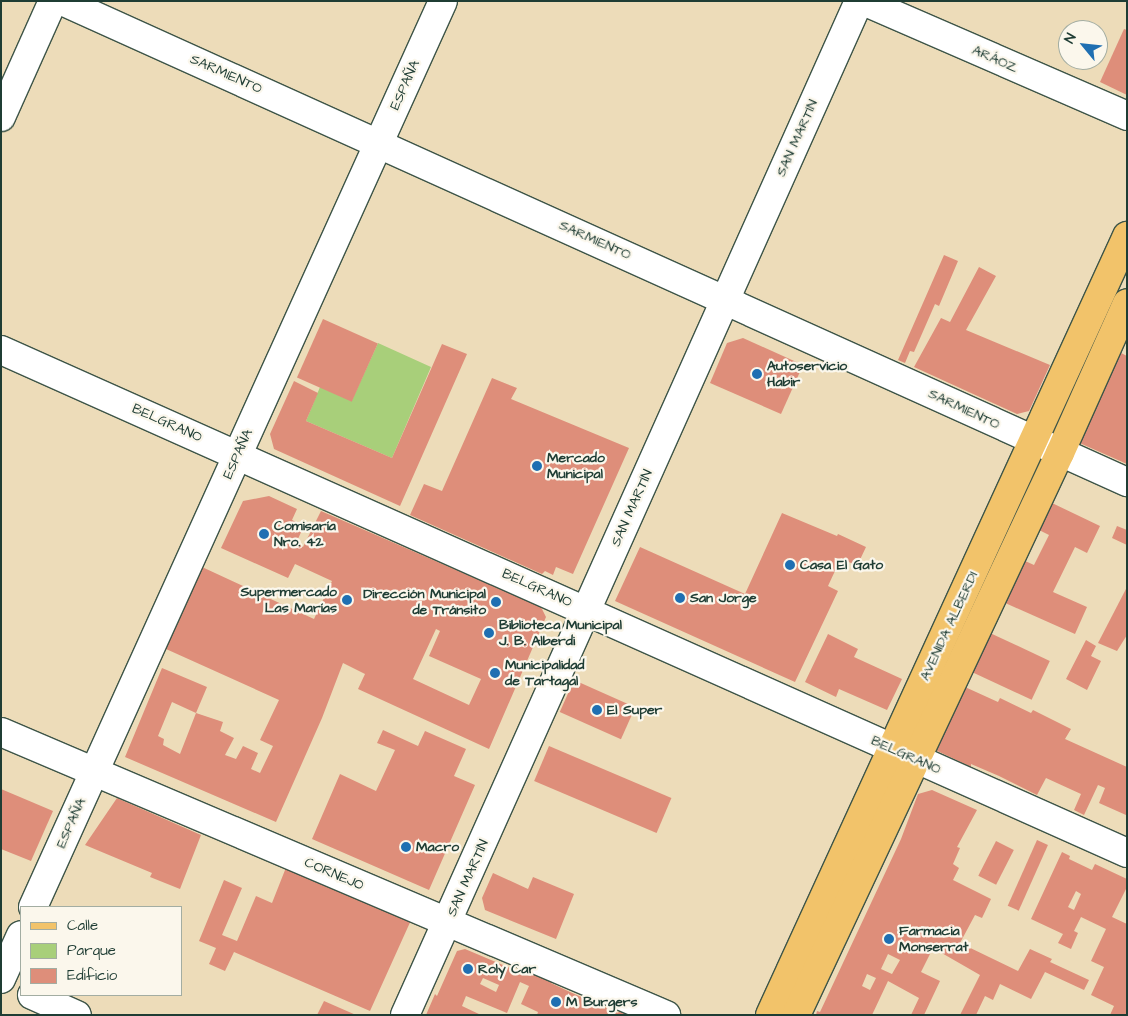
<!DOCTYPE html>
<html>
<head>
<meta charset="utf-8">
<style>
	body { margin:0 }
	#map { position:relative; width:1128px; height:1016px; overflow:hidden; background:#eddcb9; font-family:"Architects Daughter",sans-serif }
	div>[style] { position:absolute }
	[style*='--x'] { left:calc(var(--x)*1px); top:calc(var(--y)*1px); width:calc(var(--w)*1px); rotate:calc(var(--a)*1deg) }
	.green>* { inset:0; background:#a8cf7a }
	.building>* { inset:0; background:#de8e7a; transform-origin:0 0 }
	.roads { filter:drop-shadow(1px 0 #3e5548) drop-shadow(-1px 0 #3e5548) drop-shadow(0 1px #3e5548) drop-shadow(0 -1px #3e5548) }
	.minor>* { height:28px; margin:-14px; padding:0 14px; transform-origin:14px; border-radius:14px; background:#fff }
	.major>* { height:28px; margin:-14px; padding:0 14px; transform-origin:14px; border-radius:14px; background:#f2c36a }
	.dots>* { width:14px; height:14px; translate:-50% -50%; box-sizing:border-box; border:2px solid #fbf7ec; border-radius:50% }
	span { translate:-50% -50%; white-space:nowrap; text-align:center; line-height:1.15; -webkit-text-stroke:4.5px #fbf7ec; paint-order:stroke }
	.street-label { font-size:14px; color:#1f3d34 }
	.poi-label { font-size:14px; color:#1f3d34; font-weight:700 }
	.left { translate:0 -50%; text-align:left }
	.right { translate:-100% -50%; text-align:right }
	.frame { position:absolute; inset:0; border:2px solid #1f3d34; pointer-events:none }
	.legend { position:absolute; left:20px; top:906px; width:162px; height:90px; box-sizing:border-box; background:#fbf7ec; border:1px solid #a3ada2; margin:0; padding:6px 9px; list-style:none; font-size:15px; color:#1f3d34 }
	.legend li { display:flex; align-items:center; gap:10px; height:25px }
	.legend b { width:25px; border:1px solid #a3ada2 }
	.north { position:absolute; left:1058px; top:20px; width:50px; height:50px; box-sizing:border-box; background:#fbf7ec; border:1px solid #a3ada2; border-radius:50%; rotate:298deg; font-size:14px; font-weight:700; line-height:20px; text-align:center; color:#1f3d34 }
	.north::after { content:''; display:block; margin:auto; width:18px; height:22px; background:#1f6fb2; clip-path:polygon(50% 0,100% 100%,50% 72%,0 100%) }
</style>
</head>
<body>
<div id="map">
	<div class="green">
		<div style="clip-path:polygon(378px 343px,431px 367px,392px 458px,306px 421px,320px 387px,352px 400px)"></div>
	</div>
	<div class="building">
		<div style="clip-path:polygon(1124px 29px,1127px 30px,1127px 95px,1100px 82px)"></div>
		<div style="clip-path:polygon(944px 255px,958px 261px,939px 306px,935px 304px,914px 352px,910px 351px,905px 363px,898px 360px)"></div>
		<div style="clip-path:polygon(979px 267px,996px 276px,966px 330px,1050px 365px,1029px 411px,1017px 414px,914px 367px,941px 318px,950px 322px)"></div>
		<div style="left:323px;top:319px;width:60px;height:64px;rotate:24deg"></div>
		<div style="clip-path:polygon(743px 338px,803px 365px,781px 414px,710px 383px,727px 343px)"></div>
		<div style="clip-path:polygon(442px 344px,467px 354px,400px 506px,274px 449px,270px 434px,294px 381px,318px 393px,306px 421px,392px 458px)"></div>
		<div style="clip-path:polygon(1119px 352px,1127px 356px,1127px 464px,1075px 441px)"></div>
		<div style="clip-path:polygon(492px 378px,517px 388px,511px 399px,629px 448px,573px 574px,556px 567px,553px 575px,545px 571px,542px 574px,410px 515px,424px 484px,442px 491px)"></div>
		<div style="clip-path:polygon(evenodd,269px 496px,297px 509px,292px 520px,304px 526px,296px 543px,303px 547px,321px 511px,541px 607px,546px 617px,489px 749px,358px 689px,365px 674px,343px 663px,322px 718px,276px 822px,125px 757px,162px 668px,207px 687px,196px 713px,172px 702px,158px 736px,164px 739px,163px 745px,180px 754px,196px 713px,223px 722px,220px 731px,234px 738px,225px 755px,236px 759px,243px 746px,258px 753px,251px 769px,260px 773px,273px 746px,260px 740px,279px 700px,166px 649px,202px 567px,314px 619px,332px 581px,295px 564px,288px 578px,221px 548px,243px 501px,269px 496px,436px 629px,440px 631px,429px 656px,481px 679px,469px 705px,413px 679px,436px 629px)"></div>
		<div style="clip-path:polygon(1052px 503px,1100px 526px,1087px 553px,1075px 547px,1053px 592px,1087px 607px,1075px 634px,1003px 602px,1023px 560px,1034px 565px,1049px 535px,1039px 530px)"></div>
		<div style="clip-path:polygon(782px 513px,837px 536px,838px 534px,866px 547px,857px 566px,841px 558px,828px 586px,838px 591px,795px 682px,615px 601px,640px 547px,745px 594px)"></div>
		<div style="clip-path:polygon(1117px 526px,1127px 530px,1127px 545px,1112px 538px)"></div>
		<div style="clip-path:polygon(1127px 587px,1127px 635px,1117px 651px,1098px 643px)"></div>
		<div style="left:990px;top:633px;width:66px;height:43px;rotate:25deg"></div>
		<div style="clip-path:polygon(828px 634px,858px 649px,854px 657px,902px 679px,887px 710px,839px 689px,836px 697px,805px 682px)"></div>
		<div style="clip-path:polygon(1086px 640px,1096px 646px,1091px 656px,1101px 661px,1087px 690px,1066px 679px)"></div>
		<div style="left:574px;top:680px;width:67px;height:35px;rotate:24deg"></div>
		<div style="clip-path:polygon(965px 687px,998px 702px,1000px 698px,1031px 713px,1033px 710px,1071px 729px,1065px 739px,1127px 767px,1126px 815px,1099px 803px,1105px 788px,1098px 785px,1084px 815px,1074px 810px,1081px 794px,1046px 778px,1037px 795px,999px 776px,971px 764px,971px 767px,931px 748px)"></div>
		<div style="clip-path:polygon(383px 730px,418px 746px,425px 731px,466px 749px,454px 776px,475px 785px,429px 890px,312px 839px,340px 774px,376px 791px,395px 750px,377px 743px)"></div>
		<div style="left:549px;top:746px;width:133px;height:38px;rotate:23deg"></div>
		<div style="clip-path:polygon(1px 789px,53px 811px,31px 861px,1px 849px)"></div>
		<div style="clip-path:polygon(evenodd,932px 790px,977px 810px,957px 847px,960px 848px,953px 864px,959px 868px,953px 880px,991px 899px,982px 918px,975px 915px,960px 943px,1018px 971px,1030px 949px,1052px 959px,1050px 962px,1089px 980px,1084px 990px,1045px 972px,1031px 999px,1000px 984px,993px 1000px,985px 996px,976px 1015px,960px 1015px,980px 975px,933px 948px,921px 972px,940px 981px,924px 1015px,911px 1015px,919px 998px,888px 981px,872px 1015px,816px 1015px,817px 1011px,820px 1012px,901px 839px,918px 794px,932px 790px,888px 954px,900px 960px,892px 974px,881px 969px,888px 954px,932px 790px,867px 974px,876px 978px,870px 990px,862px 986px,867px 974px)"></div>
		<div style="clip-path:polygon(117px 798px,201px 835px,180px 889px,150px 877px,152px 873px,85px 845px)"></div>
		<div style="left:1037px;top:840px;width:12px;height:72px;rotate:24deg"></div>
		<div style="left:996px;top:841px;width:20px;height:39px;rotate:27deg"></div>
		<div style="clip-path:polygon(evenodd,1062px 852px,1070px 856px,1069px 859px,1092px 870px,1095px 864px,1127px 879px,1127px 887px,1112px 917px,1127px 924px,1127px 1015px,1110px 1015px,1114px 1006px,1091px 995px,1104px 967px,1091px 961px,1106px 929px,1081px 917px,1074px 931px,1078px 933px,1071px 949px,1058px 943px,1063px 934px,1031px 919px,1062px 852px,1076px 891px,1081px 894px,1074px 910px,1068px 907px,1076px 891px)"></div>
		<div style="clip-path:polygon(287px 865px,412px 918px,370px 1011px,234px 952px,225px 971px,209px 964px,216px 948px,199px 941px,224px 880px,242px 888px,222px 935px,237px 941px,256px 896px,272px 903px)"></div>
		<div style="clip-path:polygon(493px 873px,528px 889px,533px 877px,574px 894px,556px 939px,485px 910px,482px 898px)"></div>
		<div style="clip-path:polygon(evenodd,465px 949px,524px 974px,527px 968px,553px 979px,551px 983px,570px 992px,618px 1013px,620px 1010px,631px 1015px,537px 1015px,538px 1012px,521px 1004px,529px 986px,520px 982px,507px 1013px,466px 996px,462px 1006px,481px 1015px,426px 1015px,435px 994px,437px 996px,457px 951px,465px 949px,483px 978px,499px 985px,496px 992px,480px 984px,483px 978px)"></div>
		<div style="clip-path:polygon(324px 1001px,356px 1015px,317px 1015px)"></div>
	</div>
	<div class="roads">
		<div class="minor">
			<div style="--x:62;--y:1;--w:1169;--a:24.31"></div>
			<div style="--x:863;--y:1;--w:288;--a:23.5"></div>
			<div style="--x:1;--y:117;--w:127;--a:-65.9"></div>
			<div style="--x:1;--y:350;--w:1233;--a:24.07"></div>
			<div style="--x:1;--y:732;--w:723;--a:23.05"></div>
			<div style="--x:33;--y:907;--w:994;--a:-65.65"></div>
			<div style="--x:1;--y:979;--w:48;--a:-65.6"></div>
			<div style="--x:32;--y:995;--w:49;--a:24"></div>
			<div style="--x:405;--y:1015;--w:1111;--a:-65.88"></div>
		</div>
		<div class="major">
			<div style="--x:770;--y:1015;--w:857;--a:-65.38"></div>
			<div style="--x:796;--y:1015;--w:621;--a:-64.84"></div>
			<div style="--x:1060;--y:453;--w:164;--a:-65.9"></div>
		</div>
	</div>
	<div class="dots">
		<div style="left:757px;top:374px;background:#1f6fb2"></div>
		<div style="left:537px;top:466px;background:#1f6fb2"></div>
		<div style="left:264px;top:534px;background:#1f6fb2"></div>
		<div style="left:790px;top:565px;background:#1f6fb2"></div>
		<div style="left:680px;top:598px;background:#1f6fb2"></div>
		<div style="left:347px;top:600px;background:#1f6fb2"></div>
		<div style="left:496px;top:602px;background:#1f6fb2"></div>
		<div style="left:489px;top:633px;background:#1f6fb2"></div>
		<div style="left:495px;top:673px;background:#1f6fb2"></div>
		<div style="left:597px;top:710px;background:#1f6fb2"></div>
		<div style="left:406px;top:847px;background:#1f6fb2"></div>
		<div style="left:889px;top:939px;background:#1f6fb2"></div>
		<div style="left:468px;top:969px;background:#1f6fb2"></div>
		<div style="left:556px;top:1002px;background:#1f6fb2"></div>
	</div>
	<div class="street-label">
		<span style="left:995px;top:59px;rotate:24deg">ARÁOZ</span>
		<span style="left:226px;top:74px;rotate:24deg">SARMIENTO</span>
		<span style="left:405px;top:85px;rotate:-66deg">ESPAÑA</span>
		<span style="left:797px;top:138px;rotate:-66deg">SAN MARTÍN</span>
		<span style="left:595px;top:240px;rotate:24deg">SARMIENTO</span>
		<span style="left:964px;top:409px;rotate:25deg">SARMIENTO</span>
		<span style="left:167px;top:423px;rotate:24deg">BELGRANO</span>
		<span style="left:238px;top:454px;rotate:-66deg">ESPAÑA</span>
		<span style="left:632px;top:508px;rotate:-66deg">SAN MARTÍN</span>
		<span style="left:537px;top:588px;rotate:24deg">BELGRANO</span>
		<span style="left:949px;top:626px;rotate:-65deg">AVENIDA ALBERDI</span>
		<span style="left:906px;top:755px;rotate:24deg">BELGRANO</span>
		<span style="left:71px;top:823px;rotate:-66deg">ESPAÑA</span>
		<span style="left:334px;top:874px;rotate:23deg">CORNEJO</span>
		<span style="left:468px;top:878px;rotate:-66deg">SAN MARTÍN</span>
	</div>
	<div class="poi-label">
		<span class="left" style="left:767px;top:374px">Autoservicio<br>Habir</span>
		<span class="left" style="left:547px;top:466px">Mercado<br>Municipal</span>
		<span class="left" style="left:274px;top:534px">Comisaría<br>Nro. 42</span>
		<span class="left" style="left:800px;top:565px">Casa El Gato</span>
		<span class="right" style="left:337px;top:600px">Supermercado<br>Las Marías</span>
		<span class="right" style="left:486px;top:602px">Dirección Municipal<br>de Tránsito</span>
		<span class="left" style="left:690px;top:598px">San Jorge</span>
		<span class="left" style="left:499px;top:633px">Biblioteca Municipal<br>J. B. Alberdi</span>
		<span class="left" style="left:505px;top:673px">Municipalidad<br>de Tartagal</span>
		<span class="left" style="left:607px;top:710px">El Super</span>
		<span class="left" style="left:416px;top:847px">Macro</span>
		<span class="left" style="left:899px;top:939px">Farmacia<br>Monserrat</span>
		<span class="left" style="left:478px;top:969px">Roly Car</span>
		<span class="left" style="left:566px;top:1002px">M Burgers</span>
	</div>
	<div class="frame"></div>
	<ul class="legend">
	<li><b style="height:6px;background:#f2c36a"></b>Calle</li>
	<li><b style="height:14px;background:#a8cf7a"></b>Parque</li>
	<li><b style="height:14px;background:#de8e7a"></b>Edificio</li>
	</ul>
	<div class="north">N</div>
</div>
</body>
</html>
